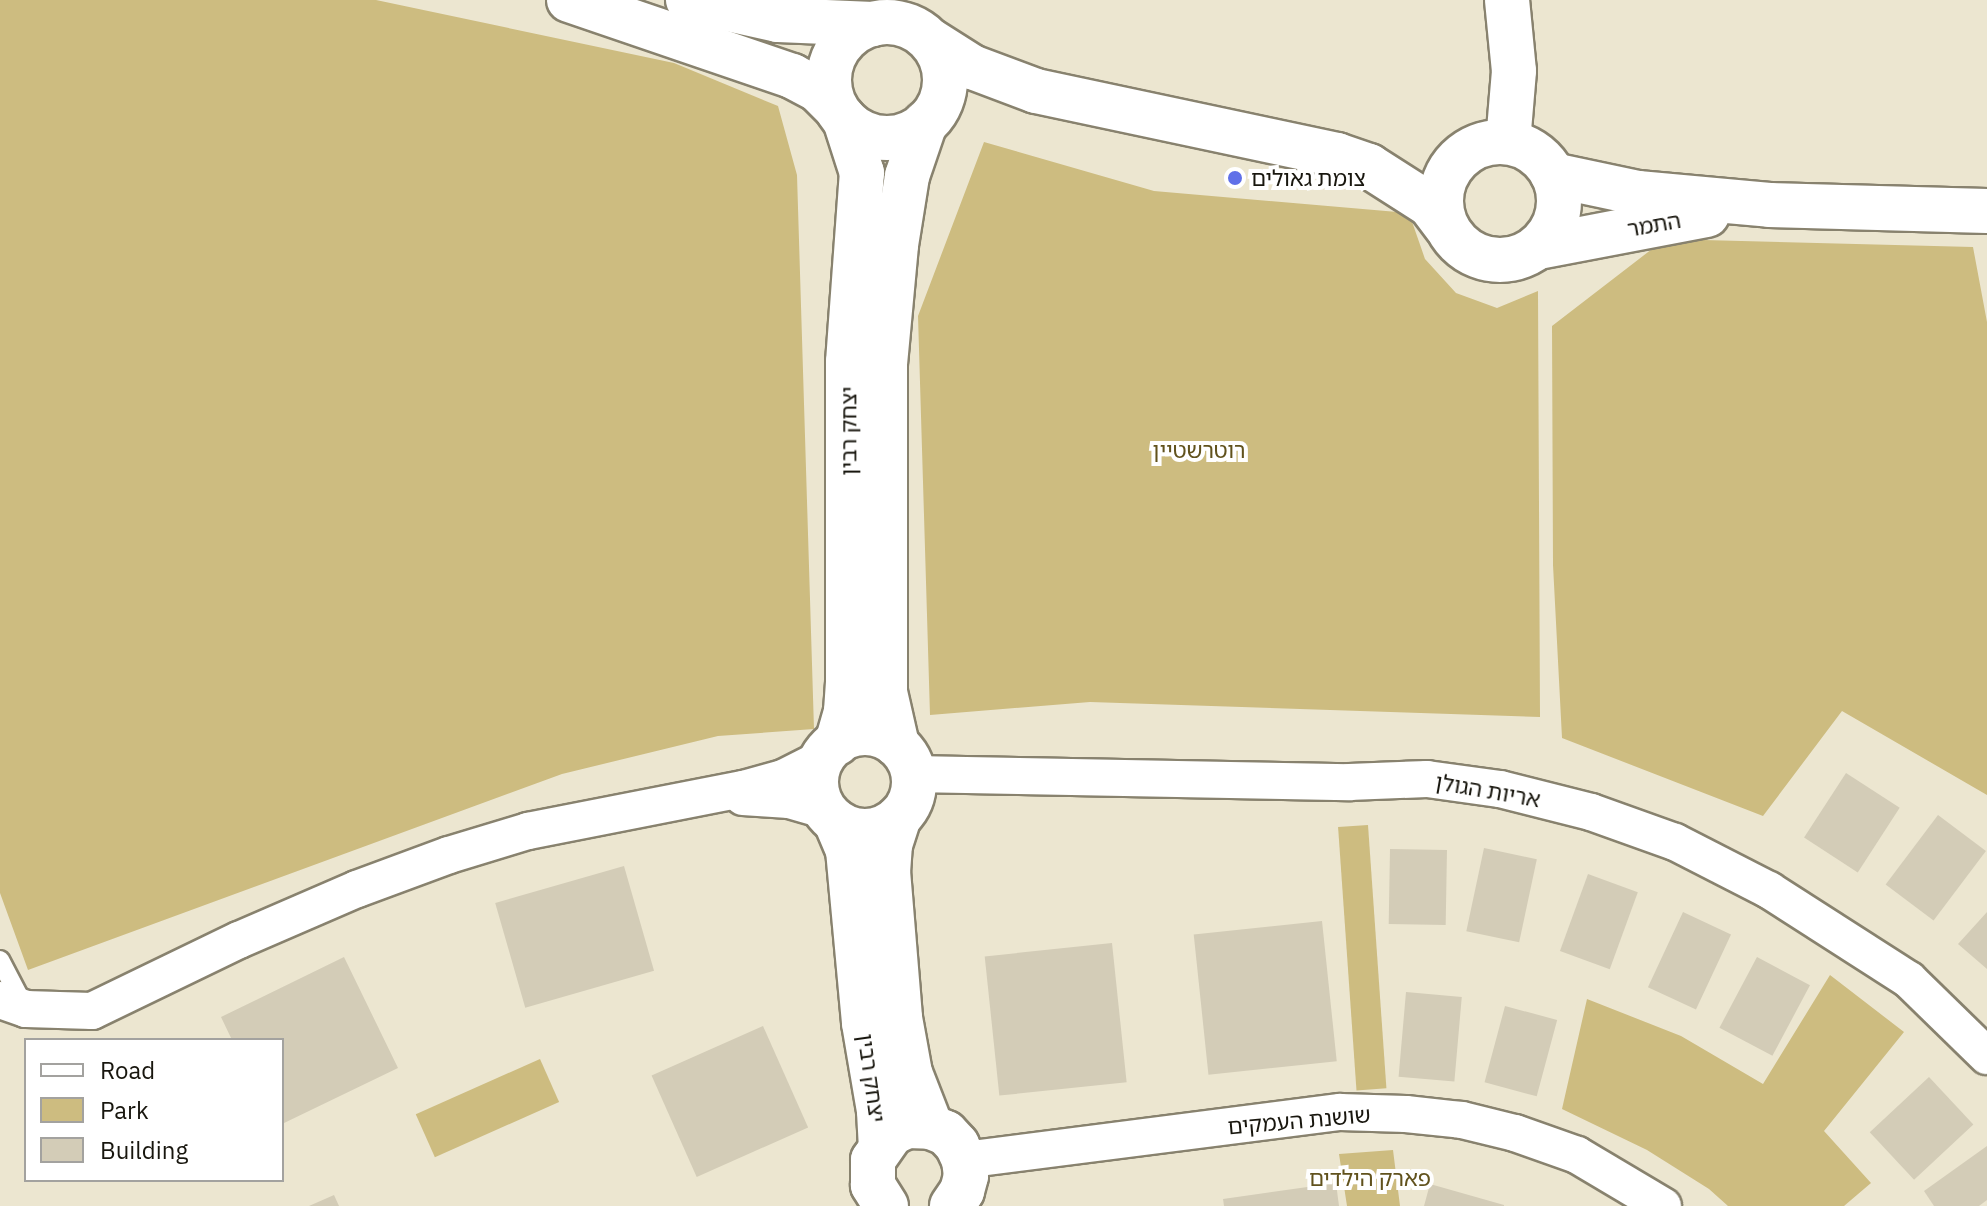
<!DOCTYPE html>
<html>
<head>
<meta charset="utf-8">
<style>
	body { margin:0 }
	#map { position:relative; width:1987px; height:1206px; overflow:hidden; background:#ece6d0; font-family:"IBM Plex Sans","Noto Sans Hebrew",sans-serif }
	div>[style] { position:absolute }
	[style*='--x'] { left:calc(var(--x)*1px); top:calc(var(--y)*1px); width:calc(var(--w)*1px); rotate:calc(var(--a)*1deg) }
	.green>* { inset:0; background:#cdbc80; transform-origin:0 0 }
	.building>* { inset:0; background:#d3ccb7; transform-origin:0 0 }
	.roads { filter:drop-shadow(2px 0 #88826e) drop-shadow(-2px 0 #88826e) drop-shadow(0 2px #88826e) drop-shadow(0 -2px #88826e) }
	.lane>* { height:18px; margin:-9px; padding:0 9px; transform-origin:9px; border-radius:9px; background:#fff }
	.street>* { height:36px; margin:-18px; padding:0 18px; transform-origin:18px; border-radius:18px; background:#fff }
	.secondary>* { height:44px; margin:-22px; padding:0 22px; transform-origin:22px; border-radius:22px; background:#fff }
	.secondary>.ring { margin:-22px; padding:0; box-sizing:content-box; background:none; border:44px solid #fff; border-radius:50% }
	.dots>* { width:22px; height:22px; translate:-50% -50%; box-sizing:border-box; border:4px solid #fff; border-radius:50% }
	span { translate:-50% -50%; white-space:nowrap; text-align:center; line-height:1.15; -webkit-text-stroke:8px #fff; paint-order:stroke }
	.poi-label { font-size:22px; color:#18160e }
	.left { translate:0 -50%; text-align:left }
	.street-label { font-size:22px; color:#18160e }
	.park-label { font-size:22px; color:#61521d }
	.legend { position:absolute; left:24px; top:1038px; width:260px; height:144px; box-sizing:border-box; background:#fff; border:2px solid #a3a29f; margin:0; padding:10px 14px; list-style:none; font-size:24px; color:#18160e }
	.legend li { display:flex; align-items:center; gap:16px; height:40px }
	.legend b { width:40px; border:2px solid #a3a29f }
</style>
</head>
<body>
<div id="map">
	<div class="green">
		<div style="clip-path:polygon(0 0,376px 0,674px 63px,778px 106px,797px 175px,814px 729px,718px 736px,562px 774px,28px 970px,0 893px)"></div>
		<div style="clip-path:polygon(984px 142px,1154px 191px,1409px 213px,1425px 259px,1456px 293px,1497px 308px,1538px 291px,1540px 717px,1090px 702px,930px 715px,918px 316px)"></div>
		<div style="clip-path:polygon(1665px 239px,1973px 247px,1987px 322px,1987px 795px,1842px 711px,1763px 816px,1562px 738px,1553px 565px,1552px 326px)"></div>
		<div style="left:1368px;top:825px;width:264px;height:30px;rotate:86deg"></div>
		<div style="clip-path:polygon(1830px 975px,1904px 1032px,1824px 1131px,1871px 1183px,1844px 1206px,1728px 1206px,1709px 1189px,1647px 1150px,1562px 1109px,1587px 999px,1681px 1036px,1763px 1084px)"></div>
		<div style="left:540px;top:1059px;width:47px;height:136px;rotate:66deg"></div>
		<div style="clip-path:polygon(1393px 1150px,1400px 1206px,1347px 1206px,1339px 1154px)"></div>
	</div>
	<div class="building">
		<div style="left:1846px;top:773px;width:64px;height:77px;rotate:33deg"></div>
		<div style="left:1938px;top:815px;width:60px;height:87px;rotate:37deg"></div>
		<div style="left:1484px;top:848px;width:54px;height:85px;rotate:12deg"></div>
		<div style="left:1390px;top:849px;width:57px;height:75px;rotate:1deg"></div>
		<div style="left:624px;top:866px;width:109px;height:134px;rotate:74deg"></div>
		<div style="left:1588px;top:874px;width:53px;height:82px;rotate:20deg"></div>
		<div style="left:1683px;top:912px;width:53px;height:83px;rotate:25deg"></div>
		<div style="clip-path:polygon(1987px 912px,1987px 969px,1958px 944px)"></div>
		<div style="left:1322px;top:921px;width:141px;height:129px;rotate:84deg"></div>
		<div style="left:1112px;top:943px;width:140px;height:128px;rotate:84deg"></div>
		<div style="clip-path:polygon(344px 957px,398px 1068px,282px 1124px,282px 1040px,232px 1040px,221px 1017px)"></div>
		<div style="left:1757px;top:957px;width:60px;height:80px;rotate:28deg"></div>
		<div style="left:1406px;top:992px;width:56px;height:85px;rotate:5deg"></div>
		<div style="left:1505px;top:1006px;width:54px;height:79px;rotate:15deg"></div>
		<div style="left:763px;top:1026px;width:111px;height:122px;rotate:66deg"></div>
		<div style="left:1929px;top:1077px;width:65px;height:81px;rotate:47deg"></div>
		<div style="clip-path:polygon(1987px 1146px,1987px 1200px,1979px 1206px,1934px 1206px,1924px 1191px)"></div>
		<div style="clip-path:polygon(1336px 1183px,1339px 1206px,1224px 1206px,1223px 1199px)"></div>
		<div style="clip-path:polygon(1430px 1184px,1504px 1205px,1504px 1206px,1424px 1206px)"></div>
		<div style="clip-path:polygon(334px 1195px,339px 1206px,309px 1206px)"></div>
	</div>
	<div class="roads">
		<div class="lane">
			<div style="--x:0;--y:960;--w:52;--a:62.4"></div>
		</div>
		<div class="street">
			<div style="--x:913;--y:774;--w:436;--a:1.1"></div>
			<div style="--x:1349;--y:782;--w:78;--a:-2.2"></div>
			<div style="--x:1427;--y:779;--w:74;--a:7.8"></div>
			<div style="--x:1500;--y:789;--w:94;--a:14.2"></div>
			<div style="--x:1591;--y:812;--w:89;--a:19.7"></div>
			<div style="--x:1675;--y:842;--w:106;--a:27.1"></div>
			<div style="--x:1769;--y:890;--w:166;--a:32.7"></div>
			<div style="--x:1909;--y:980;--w:109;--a:44.3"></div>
			<div style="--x:743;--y:797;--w:46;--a:3.7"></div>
			<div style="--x:789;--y:800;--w:36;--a:16"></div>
			<div style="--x:0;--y:1000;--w:28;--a:19"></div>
			<div style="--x:26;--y:1009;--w:66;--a:1.7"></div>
			<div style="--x:92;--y:1011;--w:163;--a:-25.8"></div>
			<div style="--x:239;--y:940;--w:129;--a:-23.4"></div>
			<div style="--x:357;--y:889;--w:98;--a:-20.3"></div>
			<div style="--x:449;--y:855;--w:83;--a:-16.9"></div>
			<div style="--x:528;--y:831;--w:219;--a:-11.1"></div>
			<div style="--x:743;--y:789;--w:41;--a:-15.4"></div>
			<div style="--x:783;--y:778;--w:42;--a:-26.6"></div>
			<div style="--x:964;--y:1160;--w:379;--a:-7.3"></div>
			<div style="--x:1340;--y:1112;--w:66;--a:1.7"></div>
			<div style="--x:1406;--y:1114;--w:56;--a:6.1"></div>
			<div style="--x:1462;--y:1120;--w:55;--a:13.8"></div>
			<div style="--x:1515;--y:1133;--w:66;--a:19.5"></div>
			<div style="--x:1577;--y:1155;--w:100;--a:30.7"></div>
		</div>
		<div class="secondary">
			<div style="--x:569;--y:0;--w:236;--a:18.8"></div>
			<div style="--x:792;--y:76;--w:30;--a:28"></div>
			<div style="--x:818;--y:90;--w:24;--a:45"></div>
			<div style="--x:688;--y:0;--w:92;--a:12.5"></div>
			<div style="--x:778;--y:20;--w:95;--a:2.4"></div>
			<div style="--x:1507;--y:0;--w:71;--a:84.4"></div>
			<div style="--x:1514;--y:71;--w:71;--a:94.8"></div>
			<div class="ring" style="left:829px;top:22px;width:72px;height:72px"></div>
			<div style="--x:931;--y:41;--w:49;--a:32.4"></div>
			<div style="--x:972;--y:67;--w:68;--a:20.6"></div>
			<div style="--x:1036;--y:91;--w:308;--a:12"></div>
			<div style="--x:1337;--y:155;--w:34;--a:19"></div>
			<div style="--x:1369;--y:166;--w:72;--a:32.6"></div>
			<div style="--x:1430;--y:205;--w:26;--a:53"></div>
			<div class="ring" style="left:1441px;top:142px;width:74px;height:74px"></div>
			<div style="--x:1553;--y:175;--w:87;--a:12"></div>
			<div style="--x:1638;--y:193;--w:132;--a:5.2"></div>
			<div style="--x:1769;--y:205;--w:218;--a:1.6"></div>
			<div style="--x:1539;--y:247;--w:171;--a:-10.8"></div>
			<div class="ring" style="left:816px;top:733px;width:54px;height:54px"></div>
			<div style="--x:837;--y:743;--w:33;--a:-74"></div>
			<div style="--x:846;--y:711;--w:30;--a:-86"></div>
			<div style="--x:848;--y:681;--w:319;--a:-90"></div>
			<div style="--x:848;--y:362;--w:190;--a:-85.8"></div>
			<div style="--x:862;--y:173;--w:56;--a:-107.8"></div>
			<div style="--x:897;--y:745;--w:54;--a:-102.8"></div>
			<div style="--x:885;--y:692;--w:328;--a:-90"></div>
			<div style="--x:885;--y:364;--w:120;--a:-84.7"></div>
			<div style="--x:896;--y:245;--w:70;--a:-80.9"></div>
			<div style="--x:907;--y:176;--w:56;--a:-71.2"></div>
			<div style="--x:899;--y:817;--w:28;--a:108"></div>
			<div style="--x:890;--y:844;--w:27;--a:94"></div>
			<div style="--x:888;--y:871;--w:147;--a:85.3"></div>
			<div style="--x:900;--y:1018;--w:56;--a:79.7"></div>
			<div style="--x:910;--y:1073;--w:58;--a:68.7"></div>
			<div style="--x:836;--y:822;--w:30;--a:67"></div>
			<div style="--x:848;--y:850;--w:174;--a:84.7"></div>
			<div style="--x:864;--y:1023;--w:89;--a:80.3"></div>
			<div style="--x:879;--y:1111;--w:34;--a:87"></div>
			<div style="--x:886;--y:1206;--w:25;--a:-122"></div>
			<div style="--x:873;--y:1185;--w:25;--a:-90"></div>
			<div style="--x:873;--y:1160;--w:33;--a:-55"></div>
			<div style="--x:892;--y:1133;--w:17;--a:-25"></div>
			<div style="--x:907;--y:1126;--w:24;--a:2"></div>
			<div style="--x:931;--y:1127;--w:16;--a:22"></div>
			<div style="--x:946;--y:1133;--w:16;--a:47"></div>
			<div style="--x:957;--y:1145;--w:17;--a:65"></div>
			<div style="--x:964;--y:1160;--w:16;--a:83"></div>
			<div style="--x:966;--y:1176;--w:16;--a:105"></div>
			<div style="--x:962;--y:1191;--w:18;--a:124"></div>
		</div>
	</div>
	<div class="dots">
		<div style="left:1235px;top:178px;background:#6070e8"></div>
	</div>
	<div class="poi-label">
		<span class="left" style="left:1251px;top:178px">צומת גאולים</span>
	</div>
	<div class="street-label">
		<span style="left:1654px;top:224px;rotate:-10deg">התמר</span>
		<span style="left:848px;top:431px;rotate:-90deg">יצחק רבין</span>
		<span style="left:1488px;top:790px;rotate:10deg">אריות הגולן</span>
		<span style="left:872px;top:1078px;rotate:82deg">יצחק רבין</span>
		<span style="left:1299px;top:1120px;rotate:-5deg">שושנת העמקים</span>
	</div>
	<div class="park-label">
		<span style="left:1199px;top:450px">רוטרשטיין</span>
		<span style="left:1370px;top:1178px">פארק הילדים</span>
	</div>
	<ul class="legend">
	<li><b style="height:10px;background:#fff"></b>Road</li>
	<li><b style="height:22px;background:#cdbc80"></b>Park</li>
	<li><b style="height:22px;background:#d3ccb7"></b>Building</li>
	</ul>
</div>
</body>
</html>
